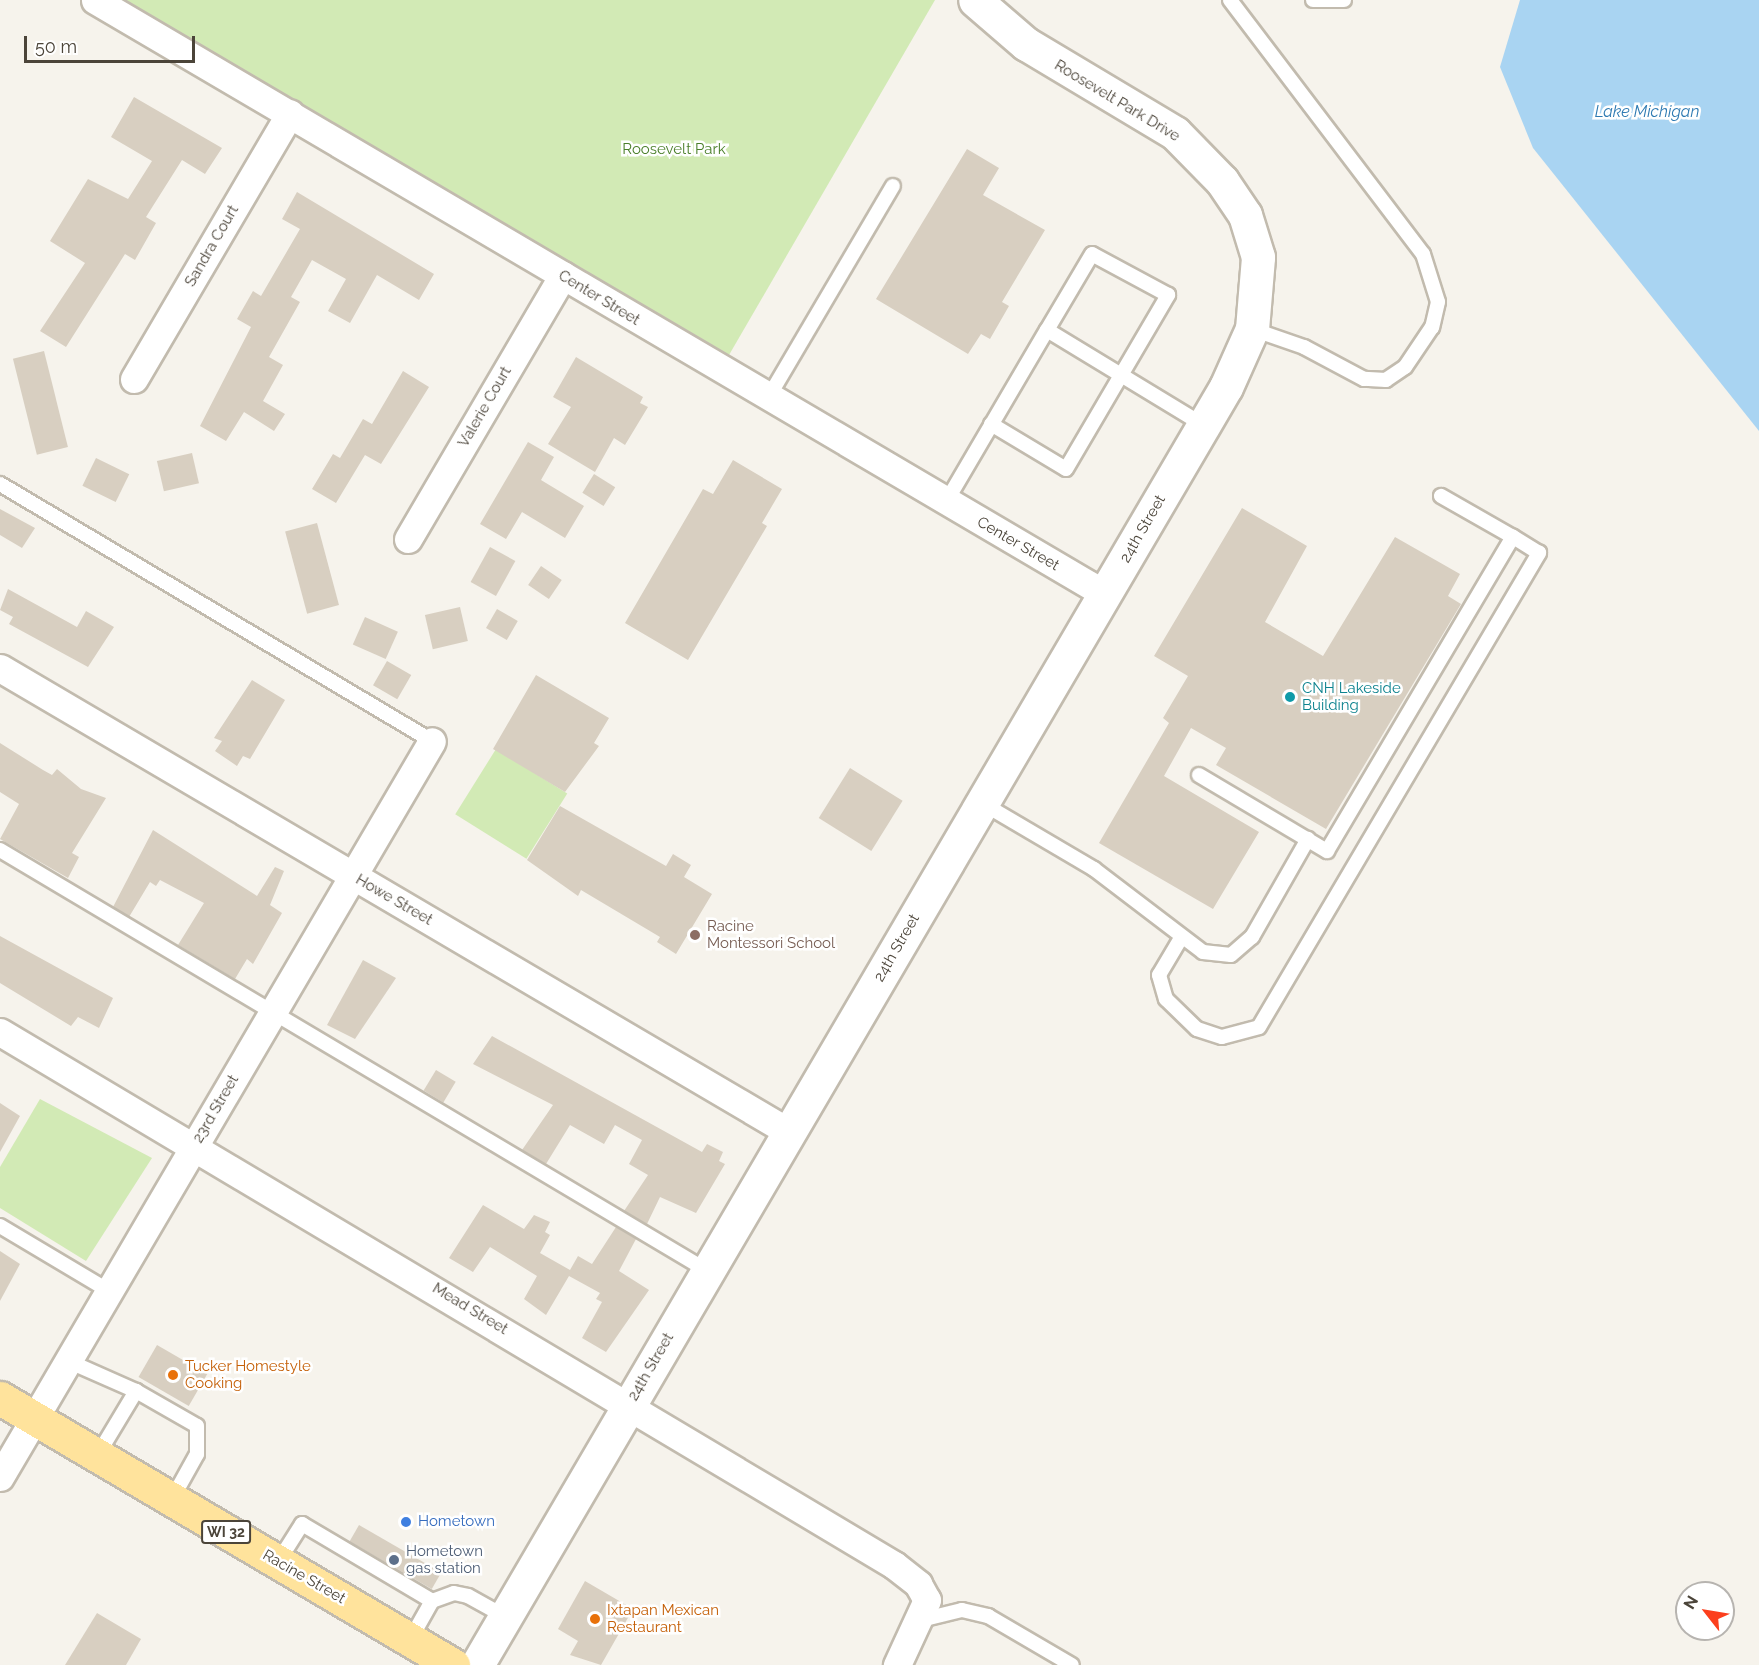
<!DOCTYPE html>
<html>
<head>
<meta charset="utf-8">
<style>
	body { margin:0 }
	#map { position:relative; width:1759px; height:1665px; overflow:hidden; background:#f6f3ec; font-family:Raleway,sans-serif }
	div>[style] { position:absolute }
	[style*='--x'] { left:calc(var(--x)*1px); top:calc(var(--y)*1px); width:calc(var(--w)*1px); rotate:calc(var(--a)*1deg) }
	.green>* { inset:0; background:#d2eab5; transform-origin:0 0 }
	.water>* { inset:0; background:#a9d4f2 }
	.building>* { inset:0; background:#d8cfc1; transform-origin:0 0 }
	.roads { filter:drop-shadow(2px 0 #c2bbae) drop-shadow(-2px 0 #c2bbae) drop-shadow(0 2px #c2bbae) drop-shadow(0 -2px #c2bbae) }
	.service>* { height:14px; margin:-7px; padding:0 7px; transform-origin:7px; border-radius:7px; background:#fff }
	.minor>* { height:27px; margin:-13.5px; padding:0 13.5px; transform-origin:13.5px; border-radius:13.5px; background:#fff }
	.tertiary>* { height:33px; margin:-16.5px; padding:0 16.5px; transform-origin:16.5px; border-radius:16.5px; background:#fff }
	.primary>* { height:33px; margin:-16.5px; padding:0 16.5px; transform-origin:16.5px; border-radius:16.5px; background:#ffe39c }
	.dots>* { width:16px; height:16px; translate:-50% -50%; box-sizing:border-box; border:3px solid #fff; border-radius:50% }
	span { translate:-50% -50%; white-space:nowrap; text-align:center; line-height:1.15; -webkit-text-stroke:5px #fff; paint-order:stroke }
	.shield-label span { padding:2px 4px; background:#fff; border:2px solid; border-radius:4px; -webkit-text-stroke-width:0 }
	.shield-label { font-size:14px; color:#4b4439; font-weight:700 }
	.street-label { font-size:15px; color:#4b4439 }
	.park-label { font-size:15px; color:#4a7f2a }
	.culture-label { font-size:15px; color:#0d838f }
	.left { translate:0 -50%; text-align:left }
	.education-label { font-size:15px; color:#785e54 }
	.food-label { font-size:15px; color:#c56008 }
	.shop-label { font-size:15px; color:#366cbe }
	.service-label { font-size:15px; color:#4e5e75 }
	.water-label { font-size:16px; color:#2e7ab2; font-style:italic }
	.north { position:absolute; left:1675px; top:1581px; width:60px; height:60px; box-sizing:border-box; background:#fff; border:2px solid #b7b4b0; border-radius:50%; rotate:301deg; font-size:16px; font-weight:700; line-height:24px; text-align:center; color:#4b4439 }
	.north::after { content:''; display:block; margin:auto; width:21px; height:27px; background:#fc3f1d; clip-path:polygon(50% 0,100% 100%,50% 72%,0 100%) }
	.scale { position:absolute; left:24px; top:36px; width:171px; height:27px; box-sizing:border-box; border:3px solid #4b4439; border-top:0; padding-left:8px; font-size:18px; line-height:21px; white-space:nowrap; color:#4b4439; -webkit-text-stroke:4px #fff; paint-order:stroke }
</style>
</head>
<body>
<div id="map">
	<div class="green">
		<div style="clip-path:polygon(122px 0,935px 0,729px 355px)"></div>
		<div style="left:496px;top:749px;width:84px;height:77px;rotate:32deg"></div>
		<div style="clip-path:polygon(40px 1099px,152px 1158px,86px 1261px,0 1208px,0 1167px)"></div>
	</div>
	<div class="water">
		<div style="clip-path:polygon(1520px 0,1759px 0,1759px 431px,1533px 148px,1500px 67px)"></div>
	</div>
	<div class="building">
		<div style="clip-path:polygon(134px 97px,222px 148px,205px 174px,182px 160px,146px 217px,156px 223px,135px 260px,125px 254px,66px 347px,40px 331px,85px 263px,50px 241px,88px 179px,128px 199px,152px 161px,111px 137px)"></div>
		<div style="clip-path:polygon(967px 149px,999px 168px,983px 195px,1045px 230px,1002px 302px,1009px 306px,990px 339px,981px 334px,968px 354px,876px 299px)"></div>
		<div style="clip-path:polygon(297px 192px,434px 274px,419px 300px,377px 275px,350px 323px,328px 311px,346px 279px,312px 260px,291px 297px,300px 302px,269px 357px,283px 365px,263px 401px,285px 414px,274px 431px,244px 412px,226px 441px,200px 426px,251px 327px,237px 319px,253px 291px,261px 296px,300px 229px,282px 219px)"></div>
		<div style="left:44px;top:351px;width:99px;height:32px;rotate:76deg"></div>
		<div style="clip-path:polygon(576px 357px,643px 397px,640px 403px,648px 407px,625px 445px,614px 438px,595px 472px,548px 444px,571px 407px,553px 397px)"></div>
		<div style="clip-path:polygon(403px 371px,429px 387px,381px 464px,365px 455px,336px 503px,312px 489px,333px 454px,340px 458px,363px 419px,372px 424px)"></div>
		<div style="clip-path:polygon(528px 442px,554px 457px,541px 480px,584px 506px,565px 538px,522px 512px,506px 539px,480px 524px)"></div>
		<div style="left:192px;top:453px;width:31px;height:36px;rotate:77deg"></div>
		<div style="left:96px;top:458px;width:37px;height:31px;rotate:26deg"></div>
		<div style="clip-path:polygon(733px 460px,782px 489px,762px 523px,767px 526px,688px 660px,625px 623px,703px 489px,713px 494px)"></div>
		<div style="left:594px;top:474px;width:25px;height:22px;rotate:32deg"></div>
		<div style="clip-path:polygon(1242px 508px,1307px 546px,1265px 622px,1323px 656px,1395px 537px,1460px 574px,1448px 596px,1461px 604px,1326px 829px,1216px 765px,1226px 748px,1191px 728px,1164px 776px,1259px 832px,1213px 909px,1099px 843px,1169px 723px,1163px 718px,1188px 676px,1154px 656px)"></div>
		<div style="clip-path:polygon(0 509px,35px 528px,22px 548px,0 535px)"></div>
		<div style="left:317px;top:523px;width:85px;height:33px;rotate:75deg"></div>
		<div style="left:490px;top:547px;width:29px;height:40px;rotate:29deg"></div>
		<div style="left:541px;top:566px;width:25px;height:23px;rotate:34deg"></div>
		<div style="clip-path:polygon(8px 589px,77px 627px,86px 611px,114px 627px,88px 667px,9px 624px,13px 617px,0 610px)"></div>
		<div style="left:460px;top:607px;width:35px;height:36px;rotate:77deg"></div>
		<div style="left:497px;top:609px;width:24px;height:22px;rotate:30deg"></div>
		<div style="left:365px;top:617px;width:36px;height:30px;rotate:24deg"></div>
		<div style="left:387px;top:661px;width:28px;height:28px;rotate:30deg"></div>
		<div style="clip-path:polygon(536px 675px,609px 718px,594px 743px,599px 746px,565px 792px,493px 749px)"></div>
		<div style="clip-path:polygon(252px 680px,285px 700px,250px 759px,243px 756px,237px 766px,215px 751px,222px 741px,214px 738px)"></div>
		<div style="clip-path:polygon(0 743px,43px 770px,52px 775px,57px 769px,81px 789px,106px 798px,72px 853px,79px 857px,68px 878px,0 839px,19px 804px,0 792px)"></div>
		<div style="left:850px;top:768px;width:62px;height:59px;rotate:32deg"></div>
		<div style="clip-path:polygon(560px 806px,666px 866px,673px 854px,691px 865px,684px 877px,712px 894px,676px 954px,657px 942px,660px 937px,581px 890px,578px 896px,527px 860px)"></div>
		<div style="clip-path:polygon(153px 830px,257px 896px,275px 867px,284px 871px,270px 905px,282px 913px,253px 964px,247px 959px,235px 979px,178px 945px,204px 903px,160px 880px,156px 886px,150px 882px,129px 917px,113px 907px)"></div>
		<div style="clip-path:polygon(0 936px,113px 998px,99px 1028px,78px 1017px,71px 1026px,0 983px)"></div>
		<div style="clip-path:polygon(363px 960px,396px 978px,355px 1039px,327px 1025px)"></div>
		<div style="clip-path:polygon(492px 1036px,702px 1152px,707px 1144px,723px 1152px,719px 1161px,725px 1164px,696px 1213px,660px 1197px,647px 1224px,624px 1211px,648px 1175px,629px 1164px,642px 1140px,615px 1125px,604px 1144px,570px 1125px,546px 1164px,522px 1150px,553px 1105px,473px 1064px)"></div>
		<div style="left:436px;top:1070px;width:23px;height:24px;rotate:31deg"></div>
		<div style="clip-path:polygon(0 1103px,20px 1116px,0 1152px)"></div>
		<div style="clip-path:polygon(483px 1205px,524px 1229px,534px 1215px,550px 1222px,545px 1232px,550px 1235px,540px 1253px,570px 1270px,578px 1256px,592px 1264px,616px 1227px,636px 1239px,619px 1271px,649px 1290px,606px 1352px,582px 1338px,602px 1302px,596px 1299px,600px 1293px,569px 1276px,546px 1315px,524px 1299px,537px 1276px,490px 1247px,473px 1272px,449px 1258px)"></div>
		<div style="clip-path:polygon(0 1251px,20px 1264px,0 1301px)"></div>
		<div style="left:157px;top:1345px;width:58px;height:37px;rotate:30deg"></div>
		<div style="left:359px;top:1525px;width:95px;height:19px;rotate:30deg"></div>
		<div style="clip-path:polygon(585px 1581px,633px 1609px,601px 1665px,570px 1655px,578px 1641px,558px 1629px)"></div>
		<div style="clip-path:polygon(97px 1613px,141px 1639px,126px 1665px,65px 1665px)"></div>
	</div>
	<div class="roads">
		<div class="service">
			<div style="--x:1230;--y:0;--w:319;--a:52.8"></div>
			<div style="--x:1423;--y:254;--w:50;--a:72.6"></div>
			<div style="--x:1438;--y:302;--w:26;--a:103"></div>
			<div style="--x:1432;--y:327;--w:48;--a:124"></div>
			<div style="--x:1405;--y:367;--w:23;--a:146"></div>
			<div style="--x:1386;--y:380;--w:22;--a:-177"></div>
			<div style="--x:1364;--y:379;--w:68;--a:-151.9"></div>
			<div style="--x:1304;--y:347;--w:55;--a:-160.9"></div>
			<div style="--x:1313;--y:0;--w:31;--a:0"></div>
			<div style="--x:768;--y:398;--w:246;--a:-59.5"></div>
			<div style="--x:991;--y:424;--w:87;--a:31"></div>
			<div style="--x:1066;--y:469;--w:202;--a:-59.6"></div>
			<div style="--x:1168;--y:295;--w:86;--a:-151.7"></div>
			<div style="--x:1092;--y:254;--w:88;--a:120.6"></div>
			<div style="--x:0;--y:484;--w:503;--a:30.75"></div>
			<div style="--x:946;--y:502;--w:199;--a:-59.6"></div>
			<div style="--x:1047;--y:330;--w:183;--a:31.3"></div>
			<div style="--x:1199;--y:775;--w:149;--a:30.7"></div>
			<div style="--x:1327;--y:851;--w:365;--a:-59.4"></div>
			<div style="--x:1513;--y:537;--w:83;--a:-150.3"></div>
			<div style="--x:982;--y:803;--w:130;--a:30.5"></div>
			<div style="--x:1094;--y:869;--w:137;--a:37.3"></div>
			<div style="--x:1203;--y:952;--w:28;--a:6"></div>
			<div style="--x:1231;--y:955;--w:28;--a:-41"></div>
			<div style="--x:1252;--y:937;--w:113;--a:-60.3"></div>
			<div style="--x:0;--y:850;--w:824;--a:30.74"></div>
			<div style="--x:1181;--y:938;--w:43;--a:120.7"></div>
			<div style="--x:1159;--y:975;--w:25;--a:74"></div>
			<div style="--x:1166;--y:999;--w:43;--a:44.1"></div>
			<div style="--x:1197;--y:1029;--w:26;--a:18"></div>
			<div style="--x:1222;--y:1037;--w:38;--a:-15"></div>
			<div style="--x:1259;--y:1027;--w:551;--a:-59.43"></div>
			<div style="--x:1539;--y:553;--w:31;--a:-148"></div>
			<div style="--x:0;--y:1226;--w:127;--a:30.8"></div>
			<div style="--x:68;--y:1361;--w:74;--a:23.8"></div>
			<div style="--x:97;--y:1456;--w:76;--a:-59"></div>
			<div style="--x:136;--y:1391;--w:70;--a:29.8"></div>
			<div style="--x:197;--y:1426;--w:28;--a:90"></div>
			<div style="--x:197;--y:1454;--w:51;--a:119.1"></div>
			<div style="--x:278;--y:1562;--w:45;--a:-57.7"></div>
			<div style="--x:302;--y:1524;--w:151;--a:30.6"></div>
			<div style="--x:432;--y:1601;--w:23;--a:-20"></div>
			<div style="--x:454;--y:1593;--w:14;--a:12"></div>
			<div style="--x:468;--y:1596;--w:43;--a:28.9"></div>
			<div style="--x:921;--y:1620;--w:42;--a:-13.7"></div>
			<div style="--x:962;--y:1610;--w:27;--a:13"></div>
			<div style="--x:988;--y:1616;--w:97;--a:30.3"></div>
			<div style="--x:410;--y:1640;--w:45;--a:-60.6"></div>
		</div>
		<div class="minor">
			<div style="--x:95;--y:0;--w:1172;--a:30.46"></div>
			<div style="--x:134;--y:379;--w:308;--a:-59.6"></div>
			<div style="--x:408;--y:539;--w:306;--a:-59.6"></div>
			<div style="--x:0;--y:668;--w:915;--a:30.46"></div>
			<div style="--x:0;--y:1032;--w:1041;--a:30.8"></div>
			<div style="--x:894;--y:1565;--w:31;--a:38"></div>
			<div style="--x:918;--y:1584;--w:18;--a:61"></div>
			<div style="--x:927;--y:1600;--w:72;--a:114.8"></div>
			<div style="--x:0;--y:1477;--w:853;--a:-59.59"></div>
		</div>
		<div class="tertiary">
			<div style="--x:477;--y:1665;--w:1481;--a:-59.63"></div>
			<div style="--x:1226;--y:387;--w:64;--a:-65.9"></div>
			<div style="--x:1252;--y:329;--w:72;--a:-85.2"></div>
			<div style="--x:1258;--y:257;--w:44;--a:-107.2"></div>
			<div style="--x:1245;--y:215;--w:41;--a:-124.1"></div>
			<div style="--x:1222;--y:181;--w:67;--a:-134.4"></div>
			<div style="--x:1175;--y:133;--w:174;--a:-149.1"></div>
			<div style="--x:1026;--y:44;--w:67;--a:-139.2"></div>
		</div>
		<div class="primary">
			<div style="--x:0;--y:1398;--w:526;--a:30.52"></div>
		</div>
	</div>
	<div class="dots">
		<div style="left:1290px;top:697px;background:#0f9aa8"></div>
		<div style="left:695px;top:935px;background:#8d6e63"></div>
		<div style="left:173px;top:1375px;background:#e8710a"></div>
		<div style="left:406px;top:1522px;background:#3f7fe0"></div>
		<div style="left:394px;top:1560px;background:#5c6f8a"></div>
		<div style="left:595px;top:1619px;background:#e8710a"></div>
	</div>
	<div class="shield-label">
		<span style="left:226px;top:1532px">WI 32</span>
	</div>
	<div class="street-label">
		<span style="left:1117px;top:101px;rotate:31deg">Roosevelt Park Drive</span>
		<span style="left:212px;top:246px;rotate:-60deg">Sandra Court</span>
		<span style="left:599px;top:298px;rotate:31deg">Center Street</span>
		<span style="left:485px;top:407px;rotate:-60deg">Valerie Court</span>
		<span style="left:1143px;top:529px;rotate:-60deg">24th Street</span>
		<span style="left:1018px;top:544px;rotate:30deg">Center Street</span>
		<span style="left:394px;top:900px;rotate:30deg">Howe Street</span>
		<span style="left:897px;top:948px;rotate:-60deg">24th Street</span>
		<span style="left:216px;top:1109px;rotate:-60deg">23rd Street</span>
		<span style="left:470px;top:1309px;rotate:31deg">Mead Street</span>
		<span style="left:651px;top:1367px;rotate:-60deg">24th Street</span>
		<span style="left:304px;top:1577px;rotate:30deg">Racine Street</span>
	</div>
	<div class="park-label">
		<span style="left:674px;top:150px">Roosevelt Park</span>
	</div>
	<div class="culture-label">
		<span class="left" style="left:1302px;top:697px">CNH Lakeside<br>Building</span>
	</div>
	<div class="education-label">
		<span class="left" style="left:707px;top:935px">Racine<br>Montessori School</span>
	</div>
	<div class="food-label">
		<span class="left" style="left:185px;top:1375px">Tucker Homestyle<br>Cooking</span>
		<span class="left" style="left:607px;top:1619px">Ixtapan Mexican<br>Restaurant</span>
	</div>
	<div class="shop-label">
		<span class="left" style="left:418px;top:1522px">Hometown</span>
	</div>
	<div class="service-label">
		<span class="left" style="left:406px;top:1560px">Hometown<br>gas station</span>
	</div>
	<div class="water-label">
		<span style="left:1647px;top:112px">Lake Michigan</span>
	</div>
	<div class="north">N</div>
	<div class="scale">50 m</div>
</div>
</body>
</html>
